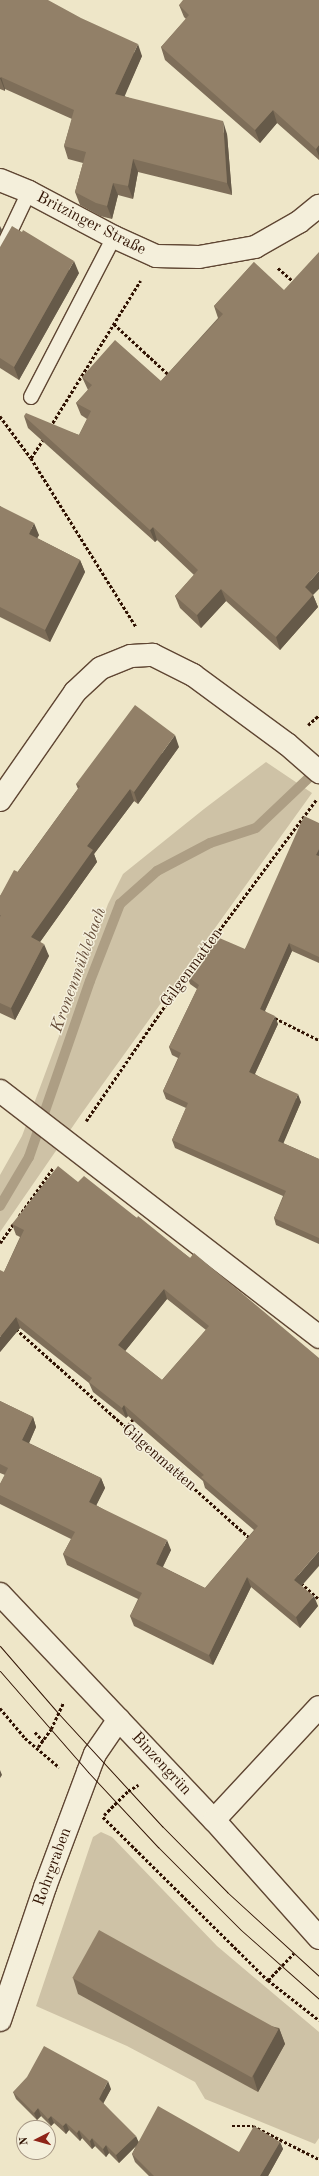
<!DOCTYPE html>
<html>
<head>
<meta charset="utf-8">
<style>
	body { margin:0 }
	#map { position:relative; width:319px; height:2176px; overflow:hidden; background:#eee6c8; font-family:"Old Standard TT",serif }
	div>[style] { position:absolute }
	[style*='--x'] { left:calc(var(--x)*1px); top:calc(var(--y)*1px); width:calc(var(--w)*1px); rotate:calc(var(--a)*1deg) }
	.green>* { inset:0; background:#cec2a6 }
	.stream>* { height:10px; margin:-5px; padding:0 5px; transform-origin:5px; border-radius:5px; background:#ad9e84 }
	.path>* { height:2.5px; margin-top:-1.25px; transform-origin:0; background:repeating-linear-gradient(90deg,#2f1101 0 3px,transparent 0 5px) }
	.roads { filter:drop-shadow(1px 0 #5f4633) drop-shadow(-1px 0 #5f4633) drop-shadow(0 1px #5f4633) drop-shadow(0 -1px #5f4633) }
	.service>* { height:14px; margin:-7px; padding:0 7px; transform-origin:7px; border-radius:7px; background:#f4efdb }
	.minor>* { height:22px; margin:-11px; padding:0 11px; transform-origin:11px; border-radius:11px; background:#f4efdb }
	.tram>* { height:1px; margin:-0.5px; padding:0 0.5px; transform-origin:0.5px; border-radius:0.5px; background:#2f1101 }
	.wall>* { inset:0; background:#7e6e59 }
	.shaded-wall>* { inset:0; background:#665a49 }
	.building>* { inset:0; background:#928068; transform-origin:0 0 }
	span { translate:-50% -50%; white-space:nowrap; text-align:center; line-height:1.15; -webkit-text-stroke:3px #f4efdb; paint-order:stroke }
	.street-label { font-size:16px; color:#2f1101 }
	.water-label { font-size:17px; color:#68503c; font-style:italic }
	.north { position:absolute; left:16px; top:2120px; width:40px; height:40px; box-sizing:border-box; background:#f4efdb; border:1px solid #a59684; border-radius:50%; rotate:264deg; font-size:11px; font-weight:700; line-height:16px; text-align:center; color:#2f1101 }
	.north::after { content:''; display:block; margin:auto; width:14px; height:18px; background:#8f2418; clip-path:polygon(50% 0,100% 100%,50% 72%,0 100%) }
</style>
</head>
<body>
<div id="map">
	<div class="green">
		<div style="clip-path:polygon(266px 762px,312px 793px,82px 1113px,0 1232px,0 1175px,22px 1136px,108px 904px,123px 874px,204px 809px)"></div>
		<div style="clip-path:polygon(101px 1832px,112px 1837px,217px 1946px,319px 2032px,319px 2138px,315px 2144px,205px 2099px,195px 2082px,127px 2046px,36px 2006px,93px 1837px)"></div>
	</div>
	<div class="stream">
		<div style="--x:0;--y:1206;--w:57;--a:-59.4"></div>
		<div style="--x:29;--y:1157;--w:186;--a:-70.9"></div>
		<div style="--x:90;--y:981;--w:83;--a:-68.7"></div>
		<div style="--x:120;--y:904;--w:50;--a:-41.7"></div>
		<div style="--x:157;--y:871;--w:60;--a:-27.8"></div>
		<div style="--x:210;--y:843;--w:48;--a:-18.1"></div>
		<div style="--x:256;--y:828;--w:87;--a:-43.6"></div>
	</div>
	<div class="path">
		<div style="--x:278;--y:268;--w:23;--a:41"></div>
		<div style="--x:114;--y:324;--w:75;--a:42.8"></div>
		<div style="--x:0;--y:416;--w:52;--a:53.6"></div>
		<div style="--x:31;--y:458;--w:199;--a:58.1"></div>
		<div style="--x:50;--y:427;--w:172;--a:-58.3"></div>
		<div style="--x:31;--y:458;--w:24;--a:-57"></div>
		<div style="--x:308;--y:725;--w:15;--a:-42"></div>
		<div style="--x:275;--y:1018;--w:49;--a:26.6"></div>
		<div style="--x:86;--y:1121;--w:177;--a:-55.6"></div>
		<div style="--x:186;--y:975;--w:218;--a:-53.4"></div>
		<div style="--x:19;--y:1216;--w:59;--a:-54.7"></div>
		<div style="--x:0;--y:1243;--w:24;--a:-55"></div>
		<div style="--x:16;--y:1329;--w:315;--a:41.8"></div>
		<div style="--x:125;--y:1429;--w:14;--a:-51"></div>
		<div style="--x:301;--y:1583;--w:24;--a:42"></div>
		<div style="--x:0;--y:1708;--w:39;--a:50"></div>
		<div style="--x:25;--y:1738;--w:45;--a:40.5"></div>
		<div style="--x:35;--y:1732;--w:12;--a:48"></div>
		<div style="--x:38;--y:1747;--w:22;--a:-54"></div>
		<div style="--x:51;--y:1729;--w:29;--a:-65"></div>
		<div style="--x:104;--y:1815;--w:34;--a:-45"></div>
		<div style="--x:128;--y:1791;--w:12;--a:-31"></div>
		<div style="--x:103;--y:1817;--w:232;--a:44.7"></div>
		<div style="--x:268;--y:1980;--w:65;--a:38.1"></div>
		<div style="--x:268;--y:1980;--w:37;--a:-46"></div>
		<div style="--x:232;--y:2126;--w:21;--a:0"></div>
		<div style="--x:253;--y:2126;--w:74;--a:26.6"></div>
	</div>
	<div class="roads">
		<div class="service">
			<div style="--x:0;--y:253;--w:68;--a:-64.6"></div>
			<div style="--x:31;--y:397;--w:180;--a:-62.6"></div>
		</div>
		<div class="minor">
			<div style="--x:0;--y:180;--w:31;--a:22"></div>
			<div style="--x:29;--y:192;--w:96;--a:27.9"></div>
			<div style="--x:114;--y:237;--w:46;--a:24.3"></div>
			<div style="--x:156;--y:256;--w:43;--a:1.3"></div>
			<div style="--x:199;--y:257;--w:57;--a:-10.1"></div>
			<div style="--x:255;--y:247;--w:51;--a:-29.6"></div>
			<div style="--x:299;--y:222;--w:26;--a:-39"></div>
			<div style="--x:0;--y:800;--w:131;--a:-55.2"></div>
			<div style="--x:75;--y:692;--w:35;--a:-43"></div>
			<div style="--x:101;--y:668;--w:32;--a:-22"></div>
			<div style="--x:131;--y:656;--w:22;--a:-3"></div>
			<div style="--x:153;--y:655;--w:45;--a:26.6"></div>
			<div style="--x:193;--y:675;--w:117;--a:36.3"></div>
			<div style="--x:287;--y:744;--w:43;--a:41.2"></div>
			<div style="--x:0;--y:1091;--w:403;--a:37.6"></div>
			<div style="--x:0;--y:1594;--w:311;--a:46.6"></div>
			<div style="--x:214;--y:1820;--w:158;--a:48.3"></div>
			<div style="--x:214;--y:1820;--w:154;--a:-47.1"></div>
			<div style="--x:0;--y:2020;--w:140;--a:-71.3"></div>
			<div style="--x:45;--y:1887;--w:123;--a:-69.5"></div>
			<div style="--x:88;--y:1772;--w:19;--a:-69"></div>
			<div style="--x:95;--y:1754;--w:42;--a:-55.6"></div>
		</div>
	</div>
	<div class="tram">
		<div style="--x:0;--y:1646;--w:89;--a:49.1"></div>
		<div style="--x:58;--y:1713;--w:154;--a:47.4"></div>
		<div style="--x:162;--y:1826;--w:93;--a:45.4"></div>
		<div style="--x:227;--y:1892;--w:125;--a:42.4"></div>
		<div style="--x:0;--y:1671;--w:134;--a:48.9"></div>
		<div style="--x:88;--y:1772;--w:103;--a:47"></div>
		<div style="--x:158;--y:1847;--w:117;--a:45"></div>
		<div style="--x:241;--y:1930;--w:104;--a:41.5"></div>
	</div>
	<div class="wall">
		<div style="clip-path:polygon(0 0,142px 56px,124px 96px,227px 134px,232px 195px,138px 172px,133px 199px,118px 195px,112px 219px,100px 216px,80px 205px,75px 192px,83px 163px,68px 159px,64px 146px,72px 119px,5px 89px,5px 91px,0 89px)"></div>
		<div style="clip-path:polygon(319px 0,319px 160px,277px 123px,260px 143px,165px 60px,161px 47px,186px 19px,184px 17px,179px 5px)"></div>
		<div style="clip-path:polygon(0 247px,79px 273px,19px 380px,0 368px)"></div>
		<div style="clip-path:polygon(254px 262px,313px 595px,318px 607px,280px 650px,226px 601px,201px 628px,180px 608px,175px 596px,194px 575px,157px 540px,155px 542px,28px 428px,24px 416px,79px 435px,87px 419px,81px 415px,76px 403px,88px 390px,82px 377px,161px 381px,218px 318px,214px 306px)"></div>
		<div style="clip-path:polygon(0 506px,39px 535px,37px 538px,80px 560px,85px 572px,50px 642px,0 617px)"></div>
		<div style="clip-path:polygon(179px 747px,138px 804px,134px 801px,94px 854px,97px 862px,40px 942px,49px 956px,15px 1020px,0 1013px,0 896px,78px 789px,76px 784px)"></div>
		<div style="clip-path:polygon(319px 823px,319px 963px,292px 951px,265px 1011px,278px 1024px,255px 1074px,301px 1102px,283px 1143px,319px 1159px,319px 1244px,276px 1225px,274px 1218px,283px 1196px,175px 1148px,172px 1140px,186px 1108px,166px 1099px,163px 1091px,178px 1058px,172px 1055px,169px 1047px,197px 989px,190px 984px,187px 976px,245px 949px)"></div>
		<div style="clip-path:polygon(evenodd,78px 1182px,137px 1218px,190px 1258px,302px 1586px,318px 1606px,300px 1628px,251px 1587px,213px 1665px,134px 1626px,130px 1616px,138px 1599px,67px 1565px,63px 1554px,71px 1539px,0 1504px,0 1484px,5px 1475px,0 1473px,0 1401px,33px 1417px,36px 1427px,29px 1443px,101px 1478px,105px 1488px,96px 1505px,171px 1550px,163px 1567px,205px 1588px,254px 1530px,205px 1488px,203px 1481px,128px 1416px,126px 1418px,93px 1392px,89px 1383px,20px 1328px,0 1352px,4px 1272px,20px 1237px,16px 1235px,12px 1224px,78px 1182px,167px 1299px,206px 1330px,162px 1380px,125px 1351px,167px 1299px)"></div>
		<div style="clip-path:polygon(73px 1978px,279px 2028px,285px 2044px,258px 2092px,78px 1994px)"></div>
		<div style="clip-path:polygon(111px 2089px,103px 2103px,139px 2142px,239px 2152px,280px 2142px,283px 2149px,268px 2176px,149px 2176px,135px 2162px,132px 2154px,136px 2146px,119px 2163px,109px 2153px,106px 2157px,95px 2146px,92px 2149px,82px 2138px,80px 2141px,69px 2130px,66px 2134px,54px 2123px,51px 2126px,41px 2116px,37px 2120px,16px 2099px,13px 2092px)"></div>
	</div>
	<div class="shaded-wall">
		<div style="clip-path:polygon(138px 44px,142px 56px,120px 107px,115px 94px)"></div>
		<div style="clip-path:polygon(1px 77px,5px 89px,5px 91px,0 78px)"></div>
		<div style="clip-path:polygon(273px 110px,277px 123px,260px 143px,255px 130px)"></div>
		<div style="clip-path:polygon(223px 121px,227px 134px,232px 195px,227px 183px)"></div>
		<div style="clip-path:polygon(319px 145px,319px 156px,316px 149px)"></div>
		<div style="clip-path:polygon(133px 159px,138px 172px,133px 199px,128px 186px)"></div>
		<div style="clip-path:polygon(113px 183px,118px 195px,112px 219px,107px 206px)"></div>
		<div style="clip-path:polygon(0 226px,2px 230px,0 234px)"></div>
		<div style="clip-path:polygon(74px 261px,79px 273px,19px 380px,14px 367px)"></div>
		<div style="clip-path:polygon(34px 523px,39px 535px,33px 546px,29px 534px)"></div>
		<div style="clip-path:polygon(153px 527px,157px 540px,155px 542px,150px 530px)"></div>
		<div style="clip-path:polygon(80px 560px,85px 572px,50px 642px,45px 630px)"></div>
		<div style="clip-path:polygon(319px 571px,319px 589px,313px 595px,318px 607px,280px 650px,276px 637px,305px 587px)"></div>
		<div style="clip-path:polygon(221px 589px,226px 601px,201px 628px,197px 615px)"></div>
		<div style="clip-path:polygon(175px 735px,179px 747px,138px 804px,134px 792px)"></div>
		<div style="clip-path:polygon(130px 789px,134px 801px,94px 854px,97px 862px,35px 949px,31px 937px,87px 846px)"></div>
		<div style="clip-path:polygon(319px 849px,319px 863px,316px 855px)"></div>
		<div style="clip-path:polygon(289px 943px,292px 951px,262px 1017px,260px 1009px)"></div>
		<div style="clip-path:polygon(44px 944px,49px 956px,15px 1020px,11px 1008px)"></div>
		<div style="clip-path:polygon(275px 1016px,278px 1024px,252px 1080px,249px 1072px)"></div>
		<div style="clip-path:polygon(298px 1094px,301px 1102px,281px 1149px,278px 1141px)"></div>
		<div style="clip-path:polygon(164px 1289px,167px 1299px,122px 1355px,118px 1345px)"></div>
		<div style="clip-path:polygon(16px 1317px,20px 1328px,0 1352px,0 1337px)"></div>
		<div style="clip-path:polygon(124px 1405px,128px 1416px,126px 1418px,122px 1408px)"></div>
		<div style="clip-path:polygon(33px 1417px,36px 1427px,26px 1450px,22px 1440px)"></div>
		<div style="clip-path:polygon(101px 1478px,105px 1488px,93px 1512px,89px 1502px)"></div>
		<div style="clip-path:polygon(167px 1540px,171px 1550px,159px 1574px,156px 1564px)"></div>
		<div style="clip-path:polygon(319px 1551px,319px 1566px,298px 1590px,294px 1580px)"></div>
		<div style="clip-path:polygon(247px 1577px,251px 1587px,213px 1665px,209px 1655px)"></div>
		<div style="clip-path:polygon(314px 1596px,318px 1606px,300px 1628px,296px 1617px)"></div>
		<div style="clip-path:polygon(0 1770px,2px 1775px,0 1778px)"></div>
		<div style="clip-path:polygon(279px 2028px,285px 2044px,258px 2092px,253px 2076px)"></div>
		<div style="clip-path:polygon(108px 2081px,111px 2089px,102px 2106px,99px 2099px)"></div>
		<div style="clip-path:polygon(38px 2108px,41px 2116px,37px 2120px,34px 2113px)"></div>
		<div style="clip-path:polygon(51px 2116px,54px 2123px,51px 2126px,48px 2119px)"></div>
		<div style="clip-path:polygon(66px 2123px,69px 2130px,66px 2134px,63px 2126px)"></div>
		<div style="clip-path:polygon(79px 2130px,82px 2138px,80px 2141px,77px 2133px)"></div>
		<div style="clip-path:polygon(136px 2136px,139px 2143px,119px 2163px,116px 2155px)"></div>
		<div style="clip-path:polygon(92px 2138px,95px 2146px,92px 2149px,90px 2141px)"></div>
		<div style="clip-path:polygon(280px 2142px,283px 2149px,268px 2176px,260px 2176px)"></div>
		<div style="clip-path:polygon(106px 2145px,109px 2153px,106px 2157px,103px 2149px)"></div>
	</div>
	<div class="building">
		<div style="clip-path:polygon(0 0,48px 0,81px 18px,138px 44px,115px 94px,223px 121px,227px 183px,133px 159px,128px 186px,113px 183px,107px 206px,96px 203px,75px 192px,86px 152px,64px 146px,74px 110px,1px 77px,0 78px)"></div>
		<div style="clip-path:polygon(183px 0,319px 0,319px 145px,316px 149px,273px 110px,255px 130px,161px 47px,189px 15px,179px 5px)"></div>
		<div style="clip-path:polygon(12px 226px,22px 232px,23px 230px,74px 261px,14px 367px,0 358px,0 247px)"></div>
		<div style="clip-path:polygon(319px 252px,319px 571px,305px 587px,313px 595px,276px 637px,221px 589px,197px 615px,175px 596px,198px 570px,153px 527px,150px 530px,24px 416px,26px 413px,79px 435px,91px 411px,76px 403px,92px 385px,82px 377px,115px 340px,161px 381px,223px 314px,214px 306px,254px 262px,284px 290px)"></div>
		<div style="clip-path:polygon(0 506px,34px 523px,29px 534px,80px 560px,45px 630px,0 607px)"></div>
		<div style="clip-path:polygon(135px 705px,175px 735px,134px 792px,130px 789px,87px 846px,93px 850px,31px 937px,44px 944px,11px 1008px,0 1003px,0 917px,1px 915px,0 915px,0 896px,14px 870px,18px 872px,80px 786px,76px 784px)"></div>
		<div style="clip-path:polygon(304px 816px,319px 823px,319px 849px,316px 855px,319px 856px,319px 957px,289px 943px,260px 1009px,275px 1016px,249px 1072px,298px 1094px,278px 1141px,319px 1159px,319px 1238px,274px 1218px,286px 1191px,172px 1140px,188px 1103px,163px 1091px,181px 1053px,169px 1047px,199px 985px,187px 976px,217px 937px,245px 949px)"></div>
		<div style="clip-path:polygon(evenodd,58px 1166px,78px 1182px,84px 1176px,137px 1218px,138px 1216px,190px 1258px,194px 1253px,319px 1358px,319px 1551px,294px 1580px,314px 1596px,296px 1617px,247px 1577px,209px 1655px,130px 1616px,142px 1593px,63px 1554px,75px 1532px,0 1495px,0 1484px,8px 1468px,0 1464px,0 1401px,33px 1417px,22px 1440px,101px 1478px,89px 1502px,167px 1540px,156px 1564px,205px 1588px,258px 1526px,201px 1477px,204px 1475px,124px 1405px,122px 1408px,89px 1382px,92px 1378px,16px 1317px,0 1337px,0 1270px,4px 1272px,24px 1230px,12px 1224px,58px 1166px,164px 1289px,209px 1326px,162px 1380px,118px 1345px,164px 1289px)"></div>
		<div style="left:99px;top:1930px;width:205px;height:55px;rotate:29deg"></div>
		<div style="clip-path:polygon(44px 2046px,108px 2081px,99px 2099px,136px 2136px,116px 2155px,106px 2145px,103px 2149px,92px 2138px,90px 2141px,79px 2130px,77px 2133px,66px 2123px,63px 2126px,51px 2116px,48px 2119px,38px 2108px,34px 2113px,13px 2092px,27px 2077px)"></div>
		<div style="clip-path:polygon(158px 2106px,239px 2152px,254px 2126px,280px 2142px,260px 2176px,154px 2176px,132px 2154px)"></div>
	</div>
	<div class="street-label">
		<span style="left:91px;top:224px;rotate:27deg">Britzinger Straße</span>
		<span style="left:192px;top:968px;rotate:-54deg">Gilgenmatten</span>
		<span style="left:159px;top:1458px;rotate:41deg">Gilgenmatten</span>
		<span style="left:161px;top:1764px;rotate:47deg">Binzengrün</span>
		<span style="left:53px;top:1867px;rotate:-70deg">Rohrgraben</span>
	</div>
	<div class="water-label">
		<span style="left:79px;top:970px;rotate:-70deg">Kronenmühlebach</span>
	</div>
	<div class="north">N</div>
</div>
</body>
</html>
